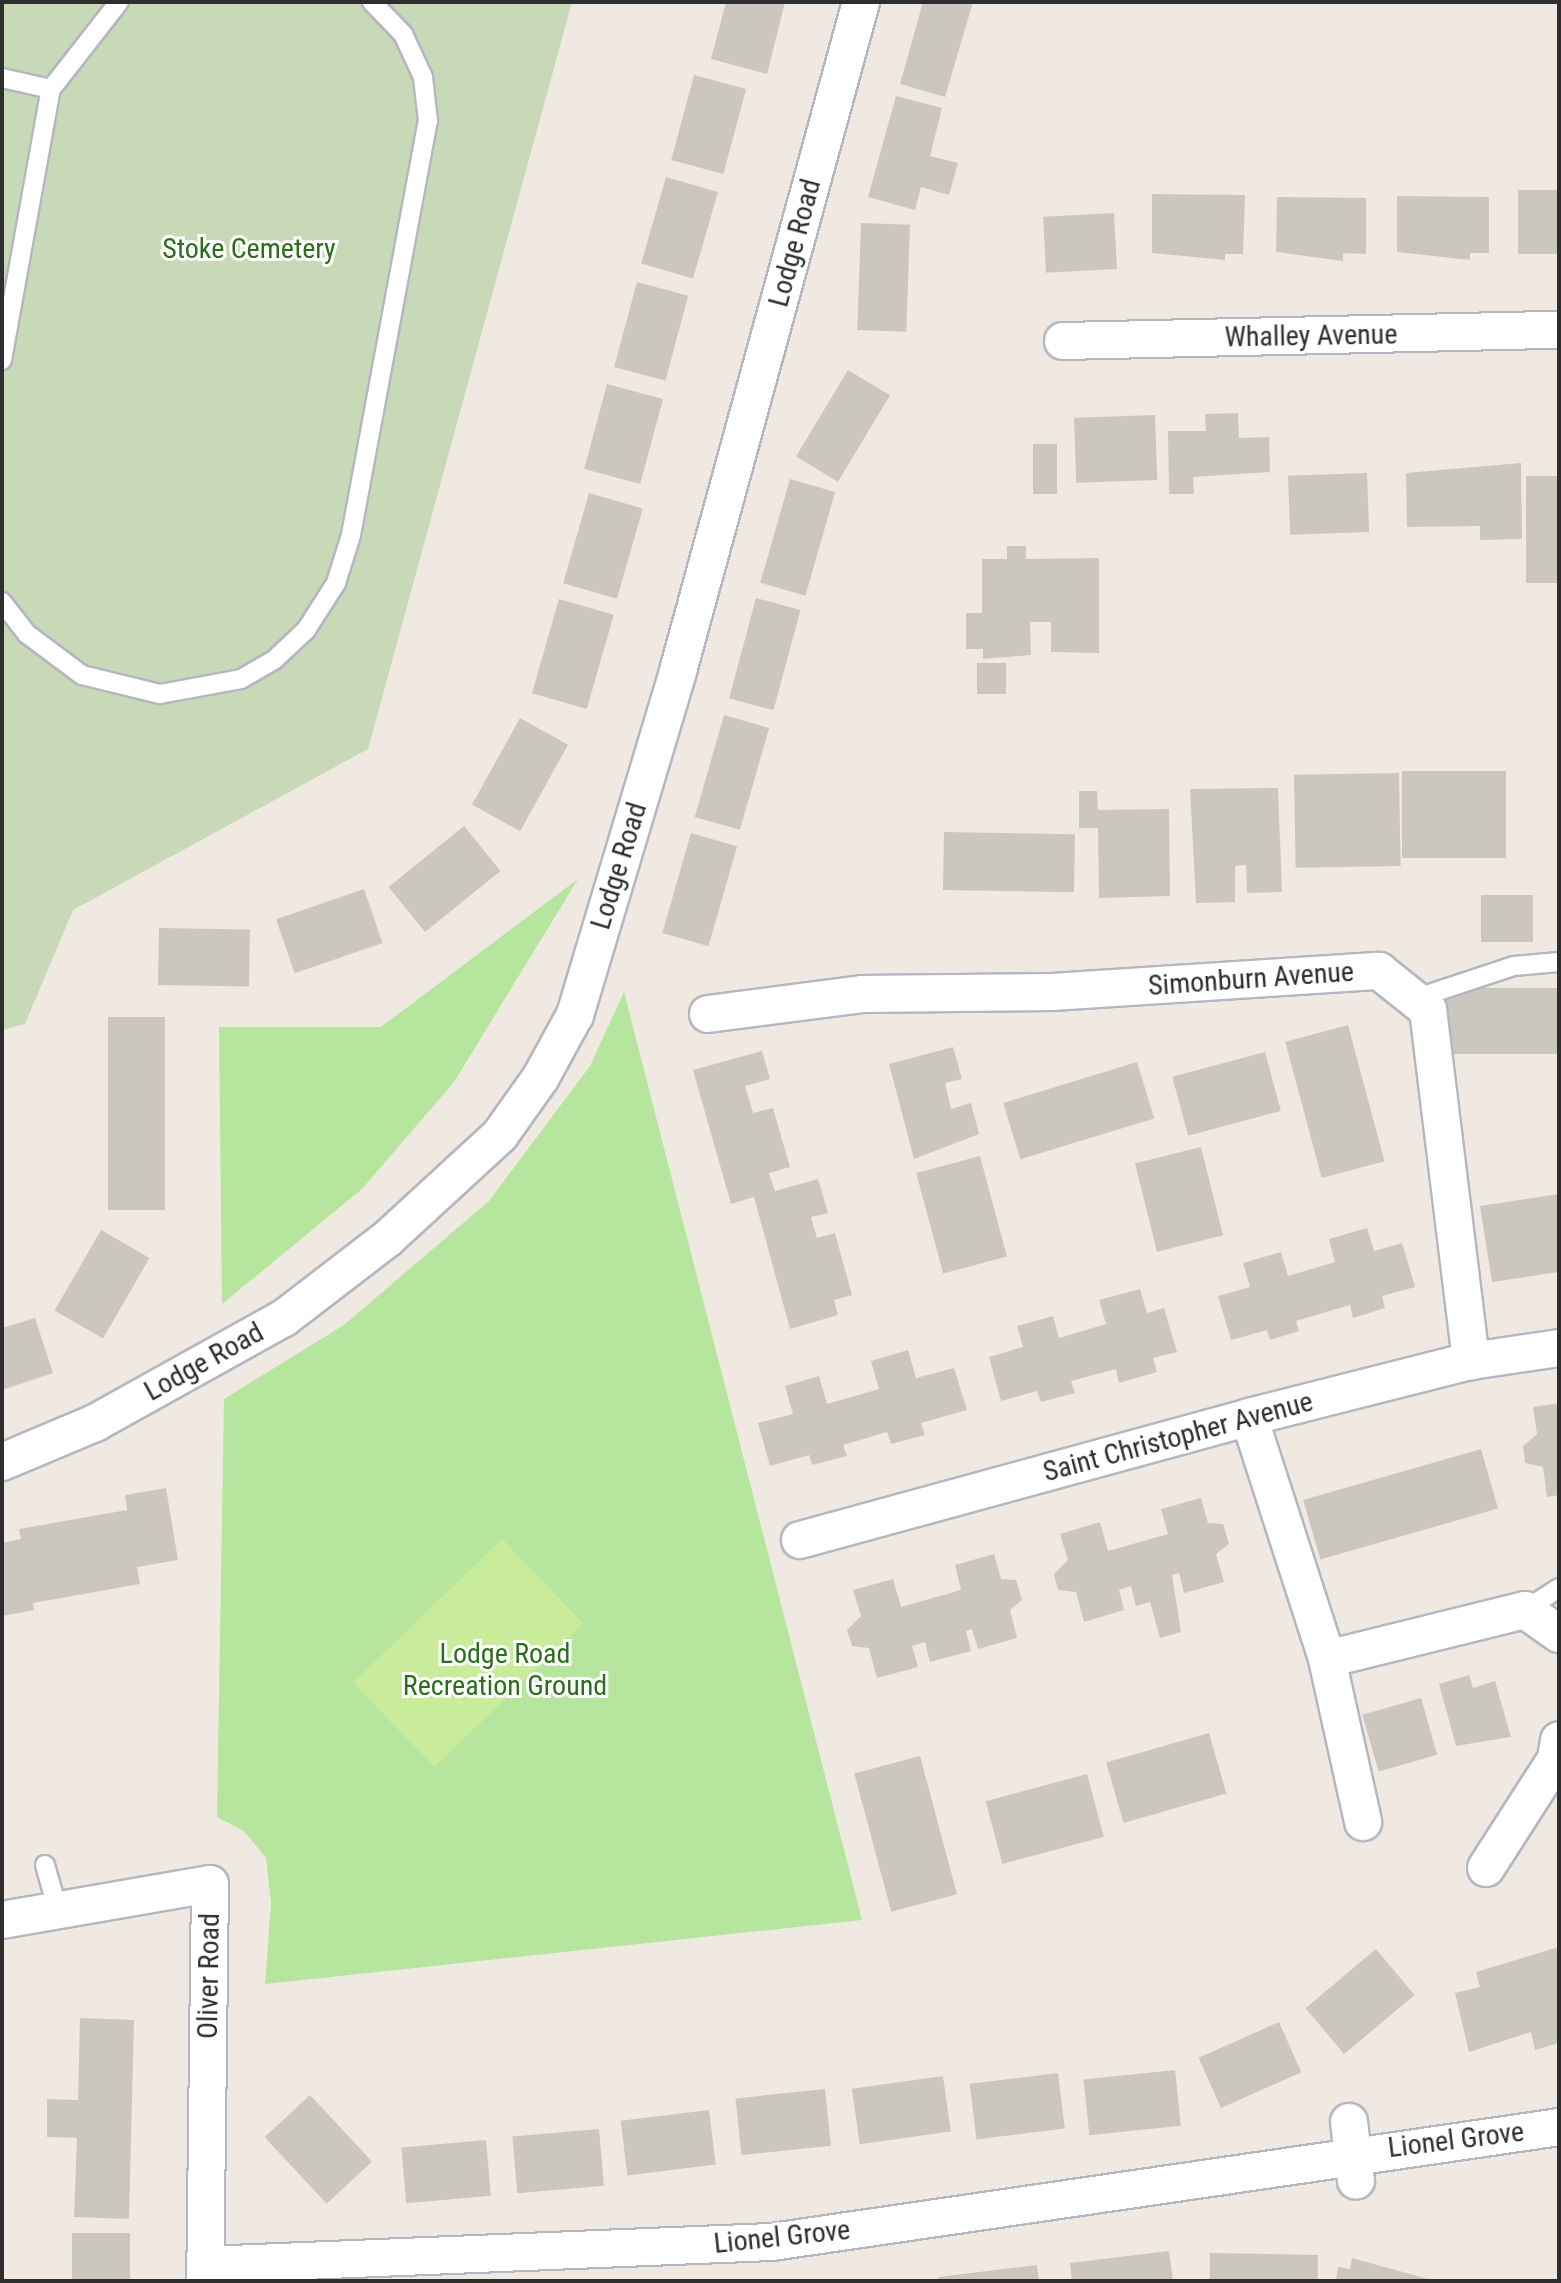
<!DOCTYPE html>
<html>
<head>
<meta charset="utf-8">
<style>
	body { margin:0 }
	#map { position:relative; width:1561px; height:2283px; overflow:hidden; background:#efe9e1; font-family:"Roboto Condensed",sans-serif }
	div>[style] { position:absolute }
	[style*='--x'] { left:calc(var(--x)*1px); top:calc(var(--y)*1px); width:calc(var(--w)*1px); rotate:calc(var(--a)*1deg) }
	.green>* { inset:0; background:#b6e59e }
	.cemetery>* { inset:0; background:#c8d9b8 }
	.pitch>* { inset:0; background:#c9ec9a; transform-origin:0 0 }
	.building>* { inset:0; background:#cbc7bf; transform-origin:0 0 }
	.roads { filter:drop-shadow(2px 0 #b4b7c1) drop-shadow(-2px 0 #b4b7c1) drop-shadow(0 2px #b4b7c1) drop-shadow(0 -2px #b4b7c1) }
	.lane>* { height:18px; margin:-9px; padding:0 9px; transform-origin:9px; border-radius:9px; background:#fff }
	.street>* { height:36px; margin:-18px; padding:0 18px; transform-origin:18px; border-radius:18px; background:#fff }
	span { translate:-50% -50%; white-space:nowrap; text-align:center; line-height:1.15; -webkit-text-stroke:6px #fff; paint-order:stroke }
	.street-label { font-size:28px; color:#2e2e2e }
	.park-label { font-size:28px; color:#2c6e1b }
	.frame { position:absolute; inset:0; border:4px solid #2e2e2e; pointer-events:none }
</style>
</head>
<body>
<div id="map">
	<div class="green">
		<div style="clip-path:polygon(578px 879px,454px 1082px,362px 1189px,222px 1304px,219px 1027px,381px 1027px)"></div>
		<div style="clip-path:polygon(624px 992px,862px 1920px,265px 1984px,271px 1903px,266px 1858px,244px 1831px,217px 1817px,224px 1399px,344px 1325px,489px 1201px,590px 1066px)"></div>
	</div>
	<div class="cemetery">
		<div style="clip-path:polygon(2px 2px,572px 2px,368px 749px,73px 910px,25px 1024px,2px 1030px)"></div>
	</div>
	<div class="pitch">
		<div style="left:502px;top:1539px;width:117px;height:207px;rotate:46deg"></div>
	</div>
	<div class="building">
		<div style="clip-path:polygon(726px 2px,785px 2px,767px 74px,711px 59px)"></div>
		<div style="clip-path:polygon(923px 2px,973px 2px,945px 97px,900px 84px)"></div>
		<div style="left:694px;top:75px;width:54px;height:88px;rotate:15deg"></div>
		<div style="clip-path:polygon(896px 96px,942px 108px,930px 156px,958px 163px,949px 195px,921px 187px,915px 210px,868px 197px)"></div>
		<div style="left:666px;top:177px;width:54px;height:90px;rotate:16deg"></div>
		<div style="left:1518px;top:190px;width:41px;height:64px"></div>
		<div style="clip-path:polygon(1152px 194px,1245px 195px,1243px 254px,1225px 254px,1225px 260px,1152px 253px)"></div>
		<div style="clip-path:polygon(1397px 196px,1489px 197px,1489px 253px,1470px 253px,1470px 260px,1397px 252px)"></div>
		<div style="clip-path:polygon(1277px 197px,1366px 198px,1366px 254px,1343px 253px,1343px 261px,1276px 252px)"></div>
		<div style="left:1114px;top:213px;width:56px;height:71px;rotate:87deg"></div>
		<div style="left:861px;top:223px;width:49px;height:107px;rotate:2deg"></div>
		<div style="left:637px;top:282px;width:53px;height:88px;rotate:15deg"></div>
		<div style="left:848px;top:370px;width:49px;height:101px;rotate:31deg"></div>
		<div style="left:607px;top:384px;width:58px;height:88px;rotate:15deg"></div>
		<div style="clip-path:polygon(1238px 413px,1239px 438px,1269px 437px,1270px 472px,1193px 477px,1194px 494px,1169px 494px,1168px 431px,1206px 431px,1205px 414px)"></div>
		<div style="left:1155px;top:415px;width:65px;height:81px;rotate:88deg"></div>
		<div style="left:1033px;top:444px;width:24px;height:50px"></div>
		<div style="clip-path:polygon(1521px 463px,1522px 539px,1480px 540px,1480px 526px,1407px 527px,1406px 473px)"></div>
		<div style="left:1367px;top:473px;width:59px;height:79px;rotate:88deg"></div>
		<div style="left:1559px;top:476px;width:107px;height:33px;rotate:90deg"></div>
		<div style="left:790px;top:479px;width:47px;height:108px;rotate:16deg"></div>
		<div style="left:589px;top:493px;width:56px;height:94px;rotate:16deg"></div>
		<div style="clip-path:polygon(1007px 546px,1026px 546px,1026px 559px,1099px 558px,1099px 653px,1051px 652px,1051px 622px,1030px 622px,1031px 655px,983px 659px,983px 649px,966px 649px,966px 613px,982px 613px,982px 559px,1007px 559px)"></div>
		<div style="left:756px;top:598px;width:46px;height:104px;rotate:15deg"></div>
		<div style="left:559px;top:599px;width:57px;height:98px;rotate:16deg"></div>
		<div style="left:977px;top:663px;width:29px;height:31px"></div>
		<div style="left:724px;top:715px;width:47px;height:106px;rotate:16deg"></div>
		<div style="left:520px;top:718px;width:55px;height:99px;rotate:29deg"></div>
		<div style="left:1506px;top:771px;width:87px;height:104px;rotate:90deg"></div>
		<div style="left:1399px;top:773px;width:93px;height:105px;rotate:89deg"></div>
		<div style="clip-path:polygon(1278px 788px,1282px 892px,1247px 893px,1246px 865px,1235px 866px,1235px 902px,1196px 903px,1190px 789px)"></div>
		<div style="clip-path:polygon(1079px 791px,1097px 791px,1098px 810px,1169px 809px,1170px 896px,1099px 898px,1098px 828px,1079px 828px)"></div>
		<div style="left:464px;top:826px;width:58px;height:97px;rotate:51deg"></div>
		<div style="left:944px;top:832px;width:131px;height:58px;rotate:1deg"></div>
		<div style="left:691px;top:833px;width:48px;height:104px;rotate:16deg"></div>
		<div style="left:364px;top:889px;width:57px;height:93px;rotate:71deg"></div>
		<div style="left:1481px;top:895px;width:52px;height:47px"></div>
		<div style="left:159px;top:928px;width:91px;height:57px;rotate:1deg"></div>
		<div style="left:1559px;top:988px;width:66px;height:112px;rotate:90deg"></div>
		<div style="left:108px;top:1017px;width:57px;height:193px"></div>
		<div style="left:1348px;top:1025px;width:141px;height:65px;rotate:75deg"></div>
		<div style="clip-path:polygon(953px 1047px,962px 1079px,945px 1083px,951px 1109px,971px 1103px,979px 1134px,914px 1159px,889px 1064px)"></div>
		<div style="clip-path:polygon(762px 1051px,770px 1079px,745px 1086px,753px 1113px,773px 1108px,790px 1167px,769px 1173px,775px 1191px,818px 1179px,828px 1213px,811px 1217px,817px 1238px,835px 1233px,852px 1295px,834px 1300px,838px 1315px,790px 1329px,754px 1197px,731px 1204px,693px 1070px)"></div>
		<div style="left:1265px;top:1052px;width:61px;height:96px;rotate:75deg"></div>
		<div style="left:1137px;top:1062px;width:59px;height:140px;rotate:73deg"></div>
		<div style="left:1201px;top:1147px;width:91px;height:68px;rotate:76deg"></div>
		<div style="left:980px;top:1156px;width:104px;height:66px;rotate:75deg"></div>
		<div style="clip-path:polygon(1559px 1194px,1559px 1272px,1492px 1282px,1480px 1206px)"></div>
		<div style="clip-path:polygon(1367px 1228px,1374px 1251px,1402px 1243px,1415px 1287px,1382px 1296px,1385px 1308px,1353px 1318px,1350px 1305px,1296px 1321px,1299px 1331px,1270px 1340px,1267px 1330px,1231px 1340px,1218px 1296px,1250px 1287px,1243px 1263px,1281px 1252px,1288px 1276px,1335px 1262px,1329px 1239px)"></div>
		<div style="left:101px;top:1230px;width:56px;height:93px;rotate:30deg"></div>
		<div style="clip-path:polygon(1140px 1289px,1147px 1313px,1164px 1308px,1177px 1352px,1153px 1358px,1157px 1372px,1119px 1383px,1116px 1369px,1071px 1381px,1075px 1393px,1041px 1402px,1037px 1391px,1001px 1401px,989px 1357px,1023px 1347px,1017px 1326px,1053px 1316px,1059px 1338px,1106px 1324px,1099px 1300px)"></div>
		<div style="clip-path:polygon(35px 1318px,53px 1373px,2px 1390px,2px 1328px)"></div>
		<div style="clip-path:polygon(908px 1350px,916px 1378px,954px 1368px,967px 1410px,921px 1423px,925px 1435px,891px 1444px,887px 1432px,843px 1445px,847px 1456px,812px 1465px,809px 1455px,770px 1466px,758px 1423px,793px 1414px,785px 1386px,819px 1376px,827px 1404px,879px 1389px,871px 1361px)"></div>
		<div style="clip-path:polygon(1559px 1403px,1559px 1495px,1547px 1497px,1543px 1467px,1525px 1463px,1523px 1446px,1537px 1434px,1533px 1407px)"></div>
		<div style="left:1481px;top:1449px;width:62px;height:185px;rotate:74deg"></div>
		<div style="clip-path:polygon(166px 1488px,178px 1560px,137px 1567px,140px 1584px,33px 1603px,34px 1610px,2px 1616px,2px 1543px,21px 1539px,19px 1529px,127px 1510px,125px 1495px)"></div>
		<div style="clip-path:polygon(1201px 1498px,1208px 1523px,1223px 1524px,1229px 1544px,1216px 1554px,1224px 1582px,1184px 1593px,1179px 1573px,1172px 1575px,1181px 1632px,1160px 1638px,1150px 1602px,1136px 1606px,1131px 1586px,1119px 1590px,1124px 1610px,1084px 1622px,1076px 1592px,1058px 1590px,1054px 1574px,1068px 1560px,1060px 1534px,1100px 1522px,1108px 1551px,1168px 1534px,1161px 1509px)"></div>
		<div style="clip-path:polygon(994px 1554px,1001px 1579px,1016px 1580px,1022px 1600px,1010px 1610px,1017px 1638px,978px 1649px,972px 1629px,966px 1631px,971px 1651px,930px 1662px,925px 1642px,912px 1646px,918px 1667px,877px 1678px,869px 1648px,852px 1646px,847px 1630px,861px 1616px,853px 1590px,893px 1579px,901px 1607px,961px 1590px,955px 1565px)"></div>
		<div style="clip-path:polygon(1469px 1675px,1473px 1688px,1495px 1681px,1511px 1737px,1456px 1746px,1439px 1684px)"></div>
		<div style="left:1421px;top:1698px;width:59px;height:61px;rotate:74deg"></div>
		<div style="left:1209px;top:1733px;width:63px;height:107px;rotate:74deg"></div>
		<div style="left:920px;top:1756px;width:143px;height:68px;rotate:75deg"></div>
		<div style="left:1087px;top:1774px;width:65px;height:105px;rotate:75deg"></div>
		<div style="clip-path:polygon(1559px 1947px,1559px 2043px,1535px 2050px,1531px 2032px,1469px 2052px,1455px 1993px,1480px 1987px,1476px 1972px)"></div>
		<div style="left:1376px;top:1949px;width:60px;height:92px;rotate:50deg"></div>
		<div style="clip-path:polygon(80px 2018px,134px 2020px,129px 2219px,74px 2217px,77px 2138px,47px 2137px,47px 2099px,78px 2100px)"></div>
		<div style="left:1279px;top:2022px;width:55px;height:88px;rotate:66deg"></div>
		<div style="left:1175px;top:2070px;width:56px;height:92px;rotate:84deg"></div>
		<div style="left:1058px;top:2073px;width:56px;height:89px;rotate:83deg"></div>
		<div style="left:943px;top:2076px;width:56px;height:92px;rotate:82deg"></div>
		<div style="left:825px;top:2089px;width:57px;height:90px;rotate:84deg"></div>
		<div style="left:310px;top:2095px;width:91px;height:62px;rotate:47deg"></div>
		<div style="left:709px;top:2110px;width:55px;height:89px;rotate:83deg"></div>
		<div style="left:599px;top:2129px;width:57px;height:87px;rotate:85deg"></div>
		<div style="left:486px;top:2140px;width:56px;height:85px;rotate:85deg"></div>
		<div style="left:72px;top:2233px;width:58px;height:48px"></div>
		<div style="clip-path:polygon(1169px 2251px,1173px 2281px,1072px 2281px,1070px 2263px)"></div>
		<div style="left:1210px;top:2253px;width:108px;height:28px;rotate:1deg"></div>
		<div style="clip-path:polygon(1352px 2258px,1432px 2280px,1431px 2281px,1336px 2281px,1338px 2267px,1350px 2269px)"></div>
		<div style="clip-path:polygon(1037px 2265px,1039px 2281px,939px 2281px,938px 2277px)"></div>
	</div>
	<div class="roads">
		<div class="lane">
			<div style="--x:2;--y:78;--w:50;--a:12.7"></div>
			<div style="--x:2;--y:360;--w:275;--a:-79.8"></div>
			<div style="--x:51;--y:89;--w:110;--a:-52"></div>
			<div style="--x:2;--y:602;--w:41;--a:52"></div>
			<div style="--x:27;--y:634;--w:69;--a:36.7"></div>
			<div style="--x:82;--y:675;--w:80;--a:13.7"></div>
			<div style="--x:160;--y:694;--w:82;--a:-10.5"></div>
			<div style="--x:241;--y:679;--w:38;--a:-30"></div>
			<div style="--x:274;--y:660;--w:44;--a:-43.2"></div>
			<div style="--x:306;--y:630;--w:56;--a:-57.4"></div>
			<div style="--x:336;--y:583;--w:50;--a:-72.6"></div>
			<div style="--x:351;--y:535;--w:421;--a:-79.5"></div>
			<div style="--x:428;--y:121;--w:44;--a:-96.5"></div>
			<div style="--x:423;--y:77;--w:47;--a:-114.9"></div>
			<div style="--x:403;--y:34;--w:45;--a:-134.1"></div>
			<div style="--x:1414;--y:999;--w:105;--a:-18.3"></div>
			<div style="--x:1514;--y:966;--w:45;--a:-5.1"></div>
			<div style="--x:1525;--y:1610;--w:40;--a:-32.9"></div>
			<div style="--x:45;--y:1865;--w:44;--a:74.1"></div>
		</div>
		<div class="street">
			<div style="--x:1063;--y:341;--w:496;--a:-1.3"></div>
			<div style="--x:708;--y:1014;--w:155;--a:-7.4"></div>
			<div style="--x:862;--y:994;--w:190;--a:-0.6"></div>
			<div style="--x:1052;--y:992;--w:328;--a:-3.7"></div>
			<div style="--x:1379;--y:971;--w:63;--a:38.5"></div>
			<div style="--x:1428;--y:1010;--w:354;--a:83"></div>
			<div style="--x:1249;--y:1417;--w:254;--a:72.1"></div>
			<div style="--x:1327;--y:1659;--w:167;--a:77.5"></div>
			<div style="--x:2;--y:1462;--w:101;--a:-22.8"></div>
			<div style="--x:95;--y:1423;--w:216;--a:-29.1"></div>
			<div style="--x:284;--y:1318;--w:130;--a:-37.5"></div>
			<div style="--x:387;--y:1239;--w:154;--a:-42.6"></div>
			<div style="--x:500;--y:1135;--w:71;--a:-54.7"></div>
			<div style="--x:541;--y:1077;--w:71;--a:-61.3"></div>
			<div style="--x:575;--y:1015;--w:359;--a:-73.3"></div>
			<div style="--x:678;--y:671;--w:694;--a:-74.7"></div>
			<div style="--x:800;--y:1540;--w:466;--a:-15.3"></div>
			<div style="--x:1249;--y:1417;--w:229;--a:-14.2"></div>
			<div style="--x:1471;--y:1361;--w:89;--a:-8.4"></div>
			<div style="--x:1327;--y:1659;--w:204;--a:-13.9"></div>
			<div style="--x:1525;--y:1610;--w:42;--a:35.2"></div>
			<div style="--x:1486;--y:1868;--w:130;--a:-57.3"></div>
			<div style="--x:1556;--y:1759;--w:19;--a:-81"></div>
			<div style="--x:2;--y:1920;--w:211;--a:-9.8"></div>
			<div style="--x:210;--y:1884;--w:397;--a:90.7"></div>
			<div style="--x:1349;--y:2122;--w:59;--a:83.2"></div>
			<div style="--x:206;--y:2265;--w:566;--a:-2.33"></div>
			<div style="--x:772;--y:2242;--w:795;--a:-8.31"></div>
		</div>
	</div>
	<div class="street-label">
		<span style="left:795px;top:243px;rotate:-75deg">Lodge Road</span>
		<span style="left:1311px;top:336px;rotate:-1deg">Whalley Avenue</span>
		<span style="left:619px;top:866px;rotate:-73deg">Lodge Road</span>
		<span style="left:1251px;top:979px;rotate:-4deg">Simonburn Avenue</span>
		<span style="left:204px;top:1362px;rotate:-29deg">Lodge Road</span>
		<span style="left:1178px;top:1437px;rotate:-15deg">Saint Christopher Avenue</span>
		<span style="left:209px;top:1976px;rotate:-89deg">Oliver Road</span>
		<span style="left:1456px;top:2140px;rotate:-7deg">Lionel Grove</span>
		<span style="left:782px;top:2237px;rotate:-6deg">Lionel Grove</span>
	</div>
	<div class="park-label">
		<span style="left:249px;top:249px">Stoke Cemetery</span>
		<span style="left:505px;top:1670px">Lodge Road<br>Recreation Ground</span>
	</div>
	<div class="frame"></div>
</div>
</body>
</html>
